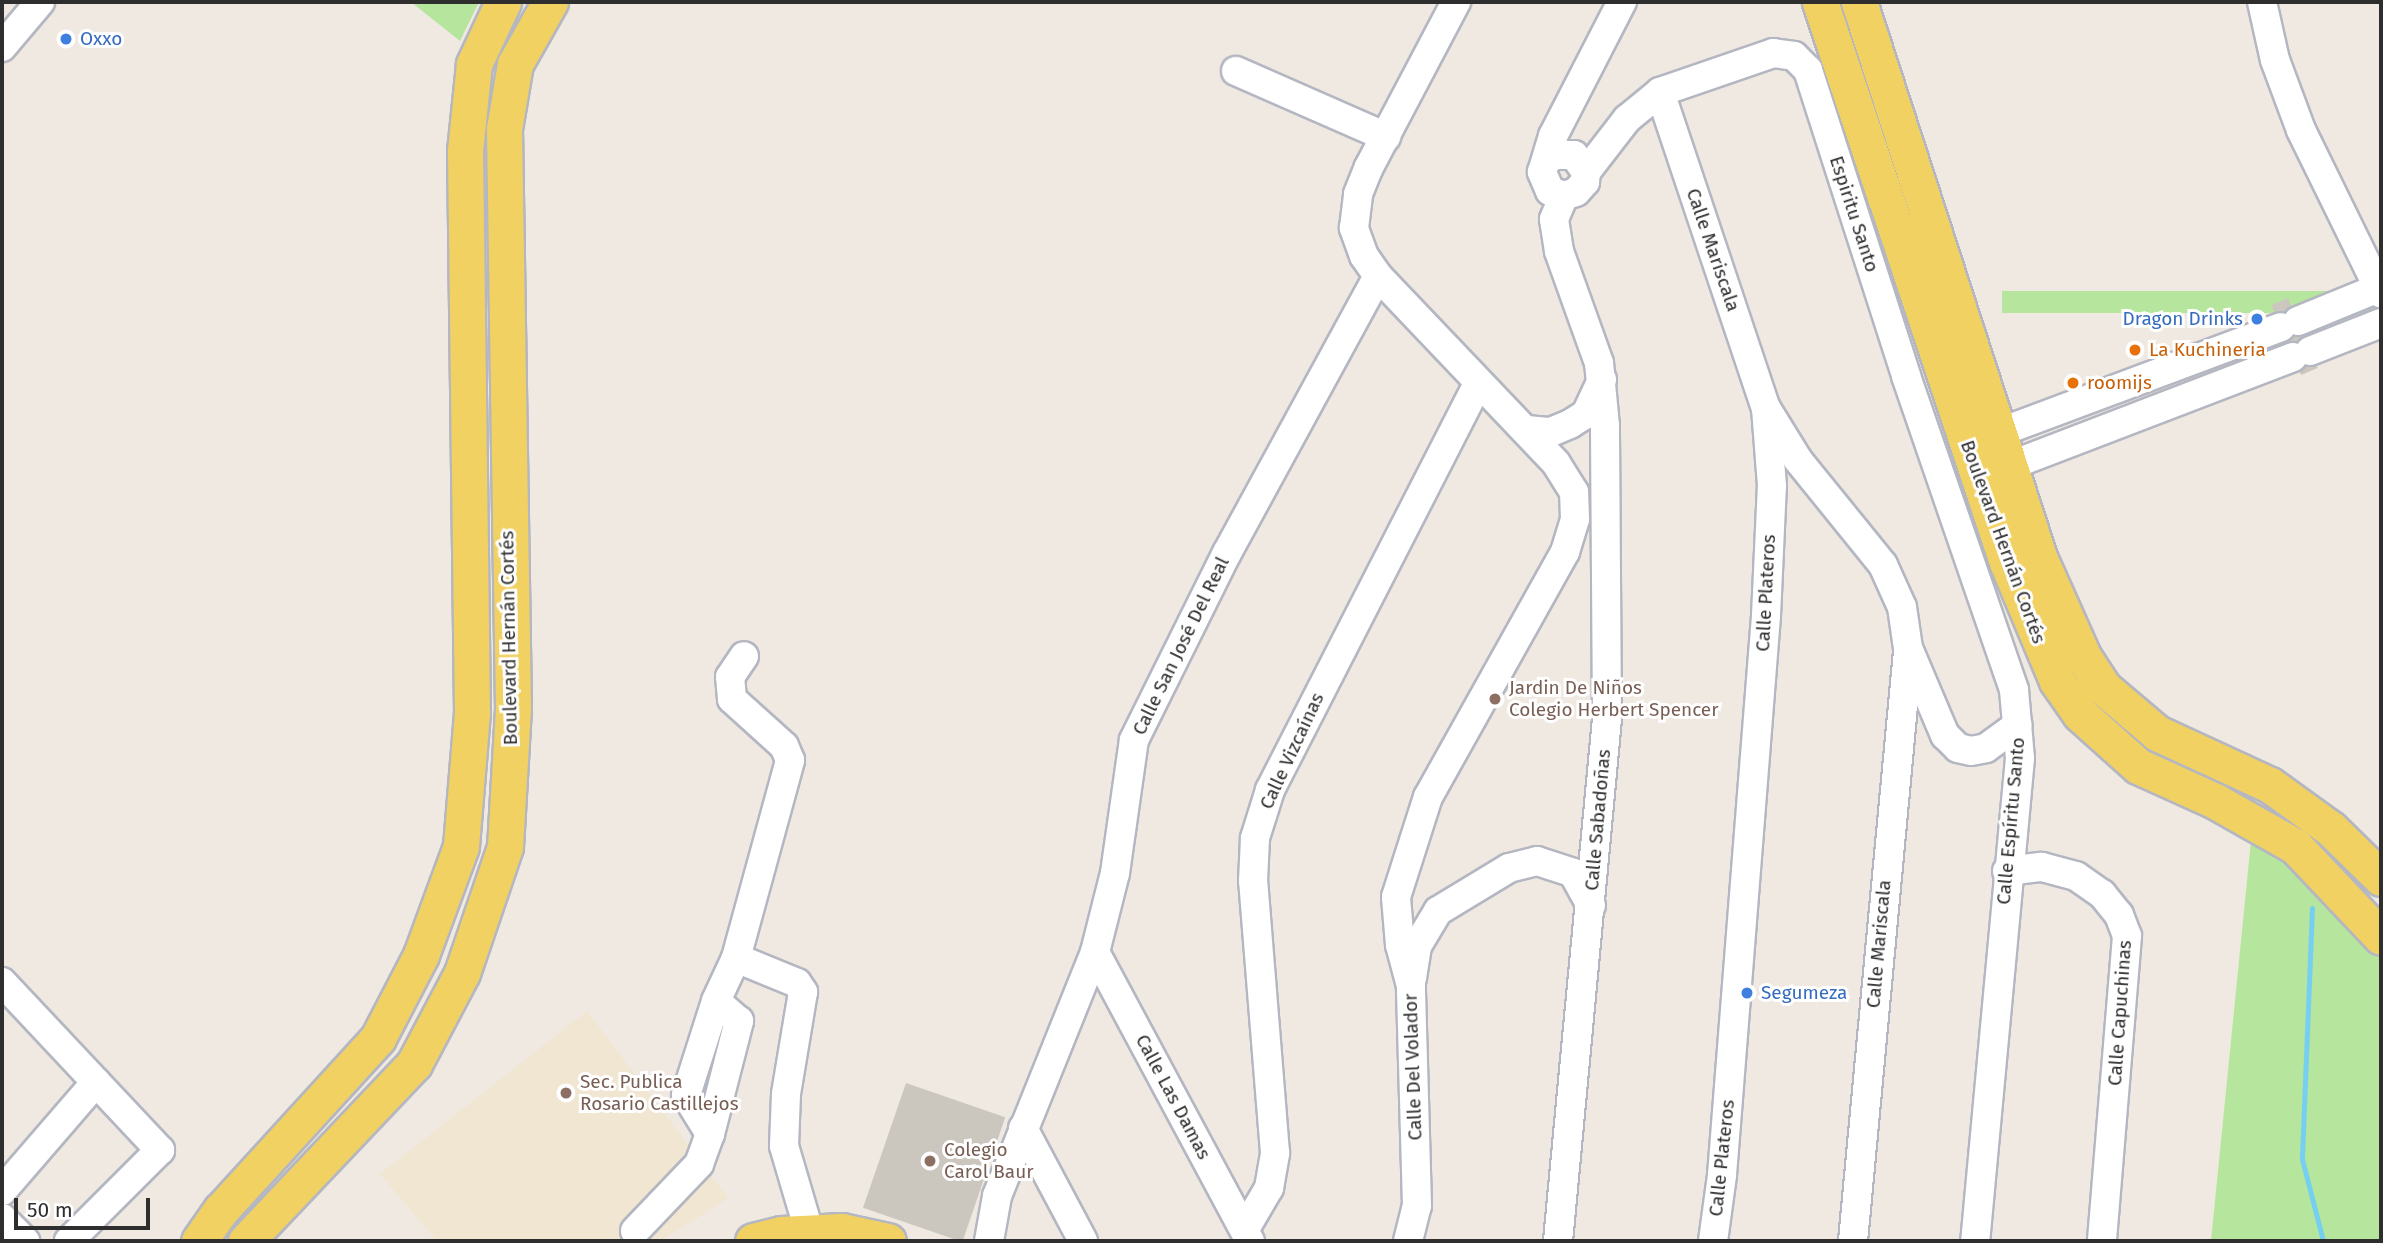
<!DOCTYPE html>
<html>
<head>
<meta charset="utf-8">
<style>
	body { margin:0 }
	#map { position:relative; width:2383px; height:1243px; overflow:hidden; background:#efe9e1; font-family:"Fira Sans",sans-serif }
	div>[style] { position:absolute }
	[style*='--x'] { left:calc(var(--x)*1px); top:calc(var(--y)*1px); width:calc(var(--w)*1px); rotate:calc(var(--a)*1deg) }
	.education>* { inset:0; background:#f0e6d1 }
	.green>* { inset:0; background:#b6e59e; transform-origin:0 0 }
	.stream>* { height:5px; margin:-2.5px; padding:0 2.5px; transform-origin:2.5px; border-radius:2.5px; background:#75cff0 }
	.building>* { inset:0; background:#cbc7bf; transform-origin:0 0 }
	.roads { filter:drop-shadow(2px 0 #b4b7c1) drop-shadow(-2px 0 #b4b7c1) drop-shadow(0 2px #b4b7c1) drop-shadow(0 -2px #b4b7c1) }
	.minor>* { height:28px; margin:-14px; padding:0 14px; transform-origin:14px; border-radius:14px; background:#fff }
	.major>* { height:35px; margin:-17.5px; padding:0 17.5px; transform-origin:17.5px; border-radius:17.5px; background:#f2d163 }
	.dots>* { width:19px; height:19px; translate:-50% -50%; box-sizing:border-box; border:4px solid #fff; border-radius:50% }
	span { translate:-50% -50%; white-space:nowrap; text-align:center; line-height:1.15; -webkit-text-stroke:6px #fff; paint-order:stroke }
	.shop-label { font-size:19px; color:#366cbe }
	.left { translate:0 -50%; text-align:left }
	.right { translate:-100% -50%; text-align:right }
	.street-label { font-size:19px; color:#2e2e2e }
	.food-label { font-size:19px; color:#c56008 }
	.education-label { font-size:19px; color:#785e54 }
	.frame { position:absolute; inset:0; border:4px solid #2e2e2e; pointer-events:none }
	.scale { position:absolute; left:14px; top:1198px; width:136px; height:32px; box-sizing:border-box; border:4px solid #2e2e2e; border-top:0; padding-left:9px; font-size:21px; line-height:24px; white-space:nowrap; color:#2e2e2e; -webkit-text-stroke:5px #fff; paint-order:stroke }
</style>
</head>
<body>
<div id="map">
	<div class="education">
		<div style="clip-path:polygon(587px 1011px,728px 1198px,661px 1241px,437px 1241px,380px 1174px)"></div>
	</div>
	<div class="green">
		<div style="clip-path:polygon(411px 2px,479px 2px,460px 41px)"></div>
		<div style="left:2381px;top:291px;width:22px;height:379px;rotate:90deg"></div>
		<div style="clip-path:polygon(2253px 821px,2381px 938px,2381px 1241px,2211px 1241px)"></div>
	</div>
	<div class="stream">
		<div style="--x:2312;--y:908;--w:251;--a:92.3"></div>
		<div style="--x:2302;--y:1159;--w:85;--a:75.6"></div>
	</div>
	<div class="building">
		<div style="left:2288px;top:298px;width:76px;height:18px;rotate:67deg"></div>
		<div style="left:906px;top:1083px;width:105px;height:132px;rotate:19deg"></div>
	</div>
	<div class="roads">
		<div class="minor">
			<div style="--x:2262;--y:2;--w:59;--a:77.4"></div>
			<div style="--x:2275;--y:60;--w:75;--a:69.6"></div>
			<div style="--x:2301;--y:130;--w:182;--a:63.9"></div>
			<div style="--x:2;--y:47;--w:59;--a:-49.8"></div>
			<div style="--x:1236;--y:71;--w:164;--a:23.7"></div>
			<div style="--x:1660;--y:92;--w:333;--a:71.5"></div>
			<div style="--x:1766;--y:408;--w:61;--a:58.4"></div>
			<div style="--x:1798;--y:460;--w:135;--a:51"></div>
			<div style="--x:1883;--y:565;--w:46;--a:65.7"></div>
			<div style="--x:1902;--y:607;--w:41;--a:81.7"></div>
			<div style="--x:1908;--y:648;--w:95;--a:67"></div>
			<div style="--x:1945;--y:735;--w:18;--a:45"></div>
			<div style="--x:1958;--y:748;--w:13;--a:13"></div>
			<div style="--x:1971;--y:751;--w:15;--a:-11"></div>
			<div style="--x:1986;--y:748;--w:39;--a:-36"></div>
			<div style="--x:1546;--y:161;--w:10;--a:-37"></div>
			<div style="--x:1554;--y:155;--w:20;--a:0"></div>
			<div style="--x:1574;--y:155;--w:21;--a:55"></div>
			<div style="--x:1586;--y:172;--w:10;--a:96"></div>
			<div style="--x:1585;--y:182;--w:13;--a:132"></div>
			<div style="--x:1576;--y:192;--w:13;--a:162"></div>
			<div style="--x:1564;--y:196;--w:15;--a:-160"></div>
			<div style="--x:1550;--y:191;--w:21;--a:-113"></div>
			<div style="--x:1542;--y:172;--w:38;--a:-73"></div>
			<div style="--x:1553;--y:136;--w:151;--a:-62.8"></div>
			<div style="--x:1586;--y:172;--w:67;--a:-52.3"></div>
			<div style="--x:1627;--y:119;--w:43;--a:-39.3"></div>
			<div style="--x:1660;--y:92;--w:120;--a:-19"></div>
			<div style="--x:1773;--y:53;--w:21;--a:8"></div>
			<div style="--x:1794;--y:56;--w:20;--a:45"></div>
			<div style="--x:1808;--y:70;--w:321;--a:72.2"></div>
			<div style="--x:1906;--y:376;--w:332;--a:71"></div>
			<div style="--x:2014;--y:690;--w:68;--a:85"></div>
			<div style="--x:2020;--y:758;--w:485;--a:95.3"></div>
			<div style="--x:2298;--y:321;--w:90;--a:-22.3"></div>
			<div style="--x:2310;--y:351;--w:76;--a:-21.5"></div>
			<div style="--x:1527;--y:430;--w:24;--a:5"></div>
			<div style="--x:1551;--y:432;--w:21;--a:-23"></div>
			<div style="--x:1570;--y:424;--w:19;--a:-32"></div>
			<div style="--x:1586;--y:414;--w:38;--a:-65"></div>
			<div style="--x:1998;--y:433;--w:302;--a:-20.5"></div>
			<div style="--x:2009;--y:466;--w:304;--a:-21"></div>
			<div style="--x:2007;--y:871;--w:35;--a:-7"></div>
			<div style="--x:2042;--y:867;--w:35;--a:15"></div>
			<div style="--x:2076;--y:876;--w:32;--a:35"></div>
			<div style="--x:2102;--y:894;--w:27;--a:51"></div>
			<div style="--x:2119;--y:915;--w:22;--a:69"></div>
			<div style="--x:2127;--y:936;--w:306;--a:94.7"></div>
			<div style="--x:1095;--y:952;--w:328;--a:61.8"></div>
			<div style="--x:736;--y:958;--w:66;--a:22.3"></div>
			<div style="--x:797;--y:983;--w:11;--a:56"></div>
			<div style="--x:803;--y:992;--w:103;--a:99.5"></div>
			<div style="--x:786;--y:1094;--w:52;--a:92.2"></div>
			<div style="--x:784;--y:1146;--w:89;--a:73.6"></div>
			<div style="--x:1412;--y:978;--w:32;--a:-81"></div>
			<div style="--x:1417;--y:946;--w:41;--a:-59"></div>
			<div style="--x:1438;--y:911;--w:83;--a:-31.2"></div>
			<div style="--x:1509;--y:868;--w:29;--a:-14"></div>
			<div style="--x:1537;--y:861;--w:38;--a:18"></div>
			<div style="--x:1573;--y:873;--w:37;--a:61"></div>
			<div style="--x:2;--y:982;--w:231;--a:46.8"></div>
			<div style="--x:160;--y:1150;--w:129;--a:135"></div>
			<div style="--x:1023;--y:1128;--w:128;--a:62"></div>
			<div style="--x:710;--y:1134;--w:46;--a:-121.6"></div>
			<div style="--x:686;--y:1095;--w:99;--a:-72.3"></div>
			<div style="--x:716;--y:1001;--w:47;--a:-65.1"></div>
			<div style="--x:736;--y:958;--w:205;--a:-74.7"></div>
			<div style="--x:790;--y:760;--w:15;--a:-113"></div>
			<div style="--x:784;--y:746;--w:70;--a:-137.9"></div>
			<div style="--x:732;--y:699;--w:22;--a:-95"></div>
			<div style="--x:730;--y:677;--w:25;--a:-56"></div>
			<div style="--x:2;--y:1191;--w:144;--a:-49.2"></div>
			<div style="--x:2;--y:1218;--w:33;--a:45"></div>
			<div style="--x:1245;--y:1229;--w:48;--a:-59.7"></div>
			<div style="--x:1269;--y:1188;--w:36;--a:-80"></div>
			<div style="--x:1275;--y:1153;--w:273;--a:-94.6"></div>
			<div style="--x:1253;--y:881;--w:43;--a:-87.3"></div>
			<div style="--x:1255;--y:838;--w:50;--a:-72.6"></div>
			<div style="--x:1270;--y:790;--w:456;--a:-62.9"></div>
			<div style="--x:635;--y:1231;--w:93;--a:-46.3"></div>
			<div style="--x:699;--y:1164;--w:32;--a:-70"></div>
			<div style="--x:710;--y:1134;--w:117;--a:-75.6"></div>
			<div style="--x:739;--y:1021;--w:30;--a:-139"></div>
			<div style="--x:989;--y:1241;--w:46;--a:-79.9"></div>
			<div style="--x:997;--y:1196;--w:263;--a:-68.1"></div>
			<div style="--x:1095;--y:952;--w:81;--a:-75.8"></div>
			<div style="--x:1115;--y:873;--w:134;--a:-81.9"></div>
			<div style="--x:1134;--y:740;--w:209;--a:-63.6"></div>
			<div style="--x:1227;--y:553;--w:315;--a:-61.4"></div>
			<div style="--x:1408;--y:1241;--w:36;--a:-76"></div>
			<div style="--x:1417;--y:1206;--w:220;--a:-91.6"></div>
			<div style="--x:1411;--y:986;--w:42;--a:-105"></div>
			<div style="--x:1400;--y:945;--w:48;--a:-94.8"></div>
			<div style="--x:1396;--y:897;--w:105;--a:-72.3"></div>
			<div style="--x:1428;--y:797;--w:281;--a:-60.8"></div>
			<div style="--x:1565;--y:552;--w:34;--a:-73"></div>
			<div style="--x:1575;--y:519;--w:27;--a:-92"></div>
			<div style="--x:1574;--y:492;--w:34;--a:-122"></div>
			<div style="--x:1556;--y:463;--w:258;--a:-133.6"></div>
			<div style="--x:1378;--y:276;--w:24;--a:-125"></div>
			<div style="--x:1364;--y:256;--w:30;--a:-110"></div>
			<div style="--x:1354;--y:228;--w:34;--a:-83"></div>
			<div style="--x:1358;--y:194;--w:29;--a:-68"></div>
			<div style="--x:1369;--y:167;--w:187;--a:-62.2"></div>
			<div style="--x:1558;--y:1241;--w:524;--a:-84.64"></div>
			<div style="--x:1607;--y:719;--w:293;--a:-90.4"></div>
			<div style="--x:1605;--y:426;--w:63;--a:-95.4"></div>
			<div style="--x:1599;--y:363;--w:119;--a:-109.7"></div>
			<div style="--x:1559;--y:251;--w:32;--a:-99"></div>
			<div style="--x:1554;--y:219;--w:25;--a:-67"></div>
			<div style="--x:1713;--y:1241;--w:67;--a:-82.2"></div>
			<div style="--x:1722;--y:1175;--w:561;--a:-85.5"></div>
			<div style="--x:1766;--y:616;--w:130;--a:-87.4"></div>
			<div style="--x:1772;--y:486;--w:78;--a:-94.4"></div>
			<div style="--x:1853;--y:1241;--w:593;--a:-84.67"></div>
		</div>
		<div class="major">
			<div style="--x:1820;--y:2;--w:590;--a:71.53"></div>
			<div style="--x:2007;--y:562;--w:129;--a:67.2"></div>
			<div style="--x:2057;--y:681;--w:40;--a:55.1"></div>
			<div style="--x:2080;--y:714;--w:78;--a:41.9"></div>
			<div style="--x:2138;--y:766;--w:85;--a:24.4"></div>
			<div style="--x:2215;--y:801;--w:92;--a:29.4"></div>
			<div style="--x:2295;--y:846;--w:125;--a:46.6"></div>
			<div style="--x:1859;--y:2;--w:583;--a:72.03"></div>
			<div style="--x:2039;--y:557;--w:108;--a:66"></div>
			<div style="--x:2083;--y:656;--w:38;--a:57"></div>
			<div style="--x:2104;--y:688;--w:70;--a:40.3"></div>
			<div style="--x:2157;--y:733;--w:124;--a:24.7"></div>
			<div style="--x:2270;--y:785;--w:75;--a:35.8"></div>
			<div style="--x:2331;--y:829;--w:70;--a:44.4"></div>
			<div style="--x:199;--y:1241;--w:38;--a:-55"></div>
			<div style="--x:221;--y:1210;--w:233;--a:-47.6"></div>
			<div style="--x:378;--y:1038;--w:93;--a:-62.6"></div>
			<div style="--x:421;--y:955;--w:116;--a:-69.8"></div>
			<div style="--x:461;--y:846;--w:133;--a:-85.3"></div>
			<div style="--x:472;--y:713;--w:562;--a:-90.71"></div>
			<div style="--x:465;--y:151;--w:87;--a:-84.1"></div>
			<div style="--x:474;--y:64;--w:68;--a:-64.9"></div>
			<div style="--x:246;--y:1241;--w:244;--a:-46.5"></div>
			<div style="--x:414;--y:1064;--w:103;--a:-62.2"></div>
			<div style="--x:462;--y:973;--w:133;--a:-71.2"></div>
			<div style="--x:505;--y:847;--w:139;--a:-86.7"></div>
			<div style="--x:513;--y:708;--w:579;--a:-90.89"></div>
			<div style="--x:504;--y:129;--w:66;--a:-80.4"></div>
			<div style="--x:515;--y:64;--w:71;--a:-60.6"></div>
			<div style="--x:753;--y:1241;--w:29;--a:-14"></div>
			<div style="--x:781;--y:1234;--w:61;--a:-2.8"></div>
			<div style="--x:842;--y:1231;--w:47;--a:12.3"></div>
		</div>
	</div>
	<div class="dots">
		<div style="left:66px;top:39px;background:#3f7fe0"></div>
		<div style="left:2257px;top:319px;background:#3f7fe0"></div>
		<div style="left:2135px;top:350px;background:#e8710a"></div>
		<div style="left:2073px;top:383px;background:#e8710a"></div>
		<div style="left:1495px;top:699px;background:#8d6e63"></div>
		<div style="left:1747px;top:993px;background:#3f7fe0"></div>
		<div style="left:566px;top:1093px;background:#8d6e63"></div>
		<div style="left:930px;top:1161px;background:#8d6e63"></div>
	</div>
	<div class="shop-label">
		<span class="left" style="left:80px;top:39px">Oxxo</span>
		<span class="right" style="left:2243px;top:319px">Dragon Drinks</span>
		<span class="left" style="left:1761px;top:993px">Segumeza</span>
	</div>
	<div class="street-label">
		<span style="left:1854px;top:214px;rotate:72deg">Espiritu Santo</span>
		<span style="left:1713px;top:250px;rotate:71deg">Calle Mariscala</span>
		<span style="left:2003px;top:542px;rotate:70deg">Boulevard Hernán Cortés</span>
		<span style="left:1766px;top:593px;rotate:-87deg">Calle Plateros</span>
		<span style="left:509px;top:638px;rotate:-91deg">Boulevard Hernán Cortés</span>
		<span style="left:1181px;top:646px;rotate:-64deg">Calle San José Del Real</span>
		<span style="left:1292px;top:751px;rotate:-65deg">Calle Vizcaínas</span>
		<span style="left:1598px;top:820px;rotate:-85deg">Calle Sabadoñas</span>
		<span style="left:2011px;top:821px;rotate:-85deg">Calle Espíritu Santo</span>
		<span style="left:1879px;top:944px;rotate:-85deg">Calle Mariscala</span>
		<span style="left:2120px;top:1013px;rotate:-86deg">Calle Capuchinas</span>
		<span style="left:1413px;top:1067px;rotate:-92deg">Calle Del Volador</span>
		<span style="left:1173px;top:1097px;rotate:62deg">Calle Las Damas</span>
		<span style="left:1722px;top:1158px;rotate:-84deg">Calle Plateros</span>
	</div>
	<div class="food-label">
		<span class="left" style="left:2149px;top:350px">La Kuchineria</span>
		<span class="left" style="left:2087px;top:383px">roomijs</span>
	</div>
	<div class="education-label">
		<span class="left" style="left:1509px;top:699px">Jardin De Niños<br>Colegio Herbert Spencer</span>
		<span class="left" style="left:580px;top:1093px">Sec. Publica<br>Rosario Castillejos</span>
		<span class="left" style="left:944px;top:1161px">Colegio<br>Carol Baur</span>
	</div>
	<div class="frame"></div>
	<div class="scale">50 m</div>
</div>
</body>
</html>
